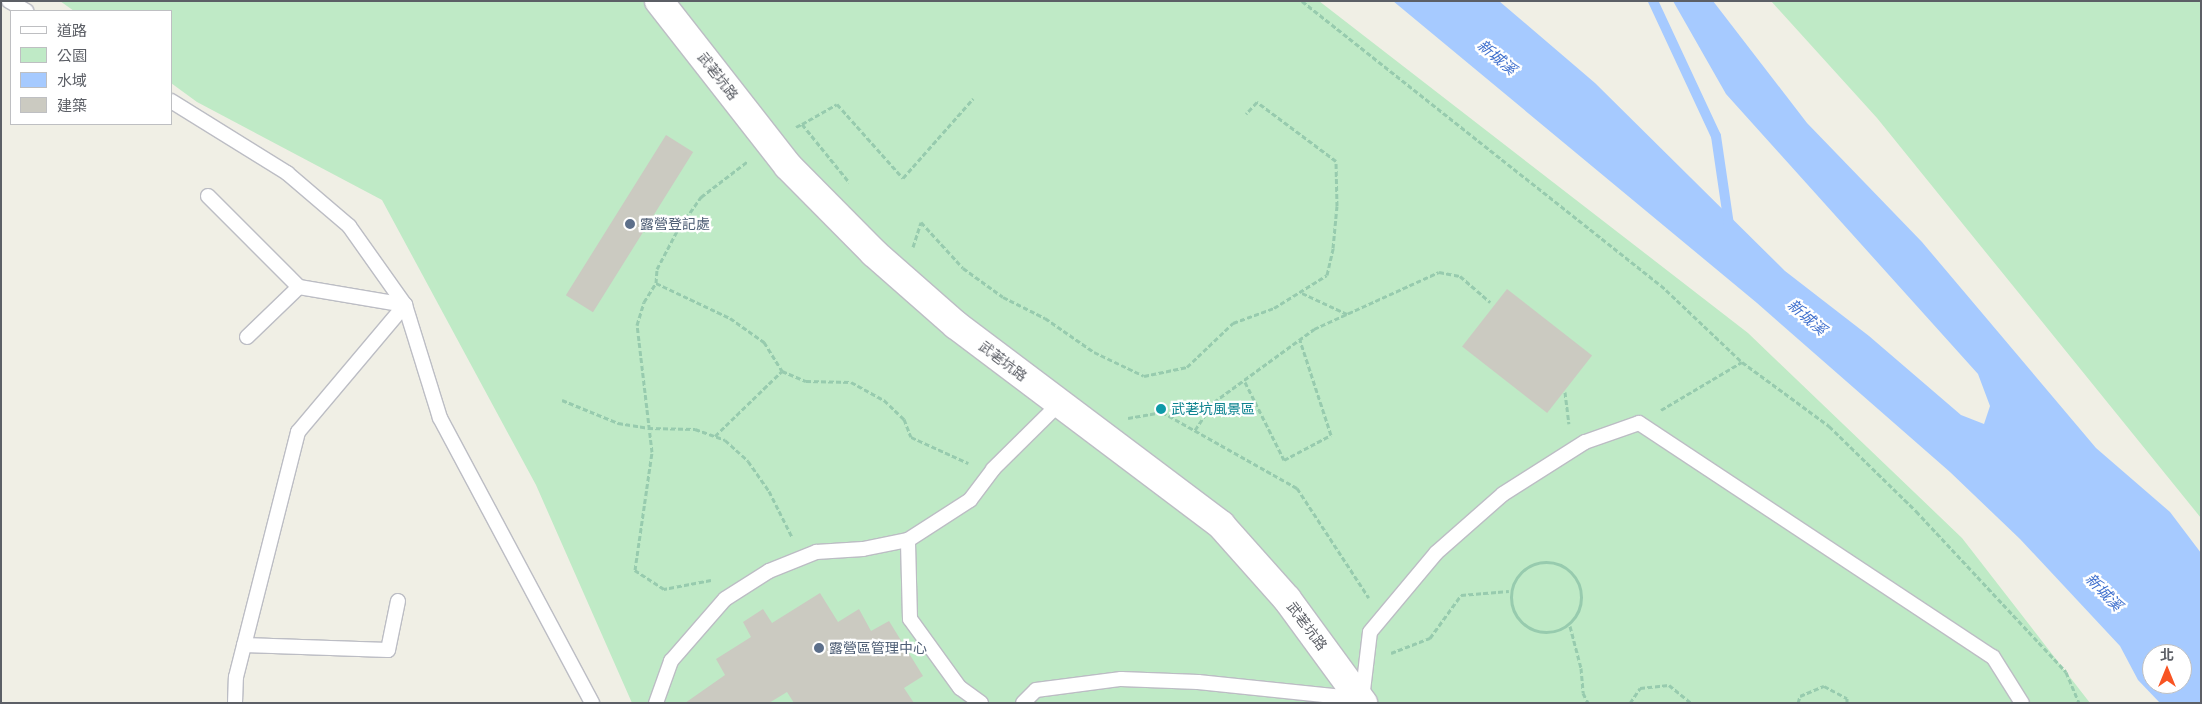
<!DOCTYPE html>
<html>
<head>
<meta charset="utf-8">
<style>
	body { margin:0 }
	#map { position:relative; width:2202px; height:704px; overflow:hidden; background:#f0efe5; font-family:Inter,"Noto Sans TC",sans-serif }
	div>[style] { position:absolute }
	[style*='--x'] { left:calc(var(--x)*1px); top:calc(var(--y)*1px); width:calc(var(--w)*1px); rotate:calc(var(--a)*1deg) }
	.green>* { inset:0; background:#bfeac6 }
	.water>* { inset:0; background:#a6caff }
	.stream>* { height:10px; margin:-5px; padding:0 5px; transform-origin:5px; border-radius:5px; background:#a6caff }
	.building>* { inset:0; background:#cbcac1; transform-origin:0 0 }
	.path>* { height:3px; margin-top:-1.5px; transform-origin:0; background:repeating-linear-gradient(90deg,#97cbae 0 5px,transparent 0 7.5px) }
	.path>.ring { margin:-1.5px; padding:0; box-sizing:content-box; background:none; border:3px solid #97cbae; border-radius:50% }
	.roads { filter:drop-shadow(1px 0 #bcbdc4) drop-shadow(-1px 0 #bcbdc4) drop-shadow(0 1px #bcbdc4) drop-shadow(0 -1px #bcbdc4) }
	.lane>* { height:14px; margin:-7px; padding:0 7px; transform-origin:7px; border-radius:7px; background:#fff }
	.street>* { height:28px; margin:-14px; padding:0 14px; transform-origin:14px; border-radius:14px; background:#fff }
	.dots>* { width:14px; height:14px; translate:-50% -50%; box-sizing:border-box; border:2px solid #fff; border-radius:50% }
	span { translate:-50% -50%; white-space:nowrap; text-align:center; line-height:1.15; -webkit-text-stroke:4.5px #fff; paint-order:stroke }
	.street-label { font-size:14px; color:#5c5f66 }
	.service-label { font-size:14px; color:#4e5e75 }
	.left { translate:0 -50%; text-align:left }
	.culture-label { font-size:14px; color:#0d838f }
	.water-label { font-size:15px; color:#3d6ecd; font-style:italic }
	.frame { position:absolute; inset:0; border:2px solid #5c5f66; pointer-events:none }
	.legend { position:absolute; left:10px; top:10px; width:162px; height:115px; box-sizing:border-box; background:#fff; border:1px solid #bebfc2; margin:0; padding:6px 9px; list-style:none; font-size:15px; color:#5c5f66 }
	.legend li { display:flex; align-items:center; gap:10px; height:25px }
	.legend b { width:25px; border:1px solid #bebfc2 }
	.north { position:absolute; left:2142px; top:644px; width:50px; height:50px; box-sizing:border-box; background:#fff; border:1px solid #bebfc2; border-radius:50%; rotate:0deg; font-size:14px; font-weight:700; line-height:20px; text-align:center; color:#5c5f66 }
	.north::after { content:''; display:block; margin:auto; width:18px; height:22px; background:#f85423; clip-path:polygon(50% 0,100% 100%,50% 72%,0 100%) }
</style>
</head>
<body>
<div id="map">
	<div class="green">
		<div style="clip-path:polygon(60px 1px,1319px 1px,1748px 333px,1962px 538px,2090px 703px,632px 703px,536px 485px,382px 200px,197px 102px,171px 83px,171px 11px,74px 11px)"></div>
		<div style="clip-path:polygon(1771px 1px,2201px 1px,2201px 518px,1877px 118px)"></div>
	</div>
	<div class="water">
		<div style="clip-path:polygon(evenodd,1393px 1px,1499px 1px,1595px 83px,1785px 271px,1869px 336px,1961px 415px,1984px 424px,1990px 406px,1978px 374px,1726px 94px,1673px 1px,1713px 1px,1807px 123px,1922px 242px,2096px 448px,2170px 512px,2201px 553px,2201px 703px,2160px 703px,2138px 680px,2120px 646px,2020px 539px,1950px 472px,1757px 303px,1393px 1px,2152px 654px,2182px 654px,2182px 684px,2152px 684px,2152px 654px)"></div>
	</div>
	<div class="stream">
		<div style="--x:1653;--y:1;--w:149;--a:65"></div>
		<div style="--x:1716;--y:136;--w:90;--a:81.7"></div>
	</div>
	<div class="building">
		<div style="left:666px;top:135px;width:32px;height:189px;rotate:32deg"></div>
		<div style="left:1507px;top:289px;width:108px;height:73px;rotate:38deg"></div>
		<div style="clip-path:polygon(820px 593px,838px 622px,859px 609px,871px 631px,889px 621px,923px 676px,904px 688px,914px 703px,794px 703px,787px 692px,769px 703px,685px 703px,725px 675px,716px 659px,751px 637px,743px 622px,763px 609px,772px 623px)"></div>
	</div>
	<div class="path">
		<div style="--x:1302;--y:1;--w:465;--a:38.4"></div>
		<div style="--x:1666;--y:290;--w:105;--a:43.5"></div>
		<div style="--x:1742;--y:362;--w:108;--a:36.3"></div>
		<div style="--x:1829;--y:426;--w:122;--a:44.3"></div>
		<div style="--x:1916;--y:511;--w:220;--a:47"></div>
		<div style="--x:2066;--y:672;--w:34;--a:67"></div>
		<div style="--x:802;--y:124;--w:40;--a:-29.7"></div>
		<div style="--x:837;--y:104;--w:99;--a:48.3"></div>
		<div style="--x:903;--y:178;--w:106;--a:-48.5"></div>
		<div style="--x:796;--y:127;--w:7;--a:-27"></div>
		<div style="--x:802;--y:124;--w:75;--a:51"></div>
		<div style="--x:913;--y:247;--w:26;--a:-72"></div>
		<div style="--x:921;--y:222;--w:62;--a:47.6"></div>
		<div style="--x:963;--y:268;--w:49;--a:35.9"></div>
		<div style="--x:1003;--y:297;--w:47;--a:26.6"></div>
		<div style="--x:1045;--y:318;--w:60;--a:34.8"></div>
		<div style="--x:1094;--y:352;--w:55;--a:25.6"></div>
		<div style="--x:1144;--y:376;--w:44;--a:-11.8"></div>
		<div style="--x:1187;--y:367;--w:64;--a:-43.7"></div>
		<div style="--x:1233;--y:323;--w:44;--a:-20.1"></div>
		<div style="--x:1274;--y:308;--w:62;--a:-31.9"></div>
		<div style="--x:1327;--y:275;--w:28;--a:-77"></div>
		<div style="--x:1333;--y:248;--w:42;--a:-84.6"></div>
		<div style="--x:1337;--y:206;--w:45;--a:-91.3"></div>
		<div style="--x:1336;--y:161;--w:99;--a:-143.2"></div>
		<div style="--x:1257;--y:102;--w:16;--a:133"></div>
		<div style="--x:656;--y:283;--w:82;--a:25.3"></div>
		<div style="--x:730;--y:318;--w:42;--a:35.2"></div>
		<div style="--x:764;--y:342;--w:34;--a:58"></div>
		<div style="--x:782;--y:371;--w:26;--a:23"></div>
		<div style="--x:806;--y:381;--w:45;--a:1.3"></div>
		<div style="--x:851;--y:382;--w:38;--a:29"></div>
		<div style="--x:884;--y:400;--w:28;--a:44"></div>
		<div style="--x:904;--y:419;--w:19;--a:69"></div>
		<div style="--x:911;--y:437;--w:63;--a:24.5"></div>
		<div style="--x:1302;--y:293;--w:50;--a:25"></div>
		<div style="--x:1245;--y:382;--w:87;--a:63.4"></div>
		<div style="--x:1284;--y:460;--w:53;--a:-28"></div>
		<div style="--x:1331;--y:435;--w:100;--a:-108.1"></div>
		<div style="--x:1565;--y:392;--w:32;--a:83"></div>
		<div style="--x:562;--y:400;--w:61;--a:22.3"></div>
		<div style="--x:618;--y:423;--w:30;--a:9"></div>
		<div style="--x:648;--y:428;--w:47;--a:1.2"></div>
		<div style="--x:695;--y:429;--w:32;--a:20"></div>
		<div style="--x:725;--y:440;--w:31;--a:42"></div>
		<div style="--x:748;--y:461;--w:37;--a:55"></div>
		<div style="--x:769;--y:491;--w:51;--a:63.4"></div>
		<div style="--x:1661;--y:410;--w:94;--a:-30.7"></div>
		<div style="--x:1128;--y:418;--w:35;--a:-10"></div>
		<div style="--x:1162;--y:412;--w:155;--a:29.4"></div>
		<div style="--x:1297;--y:488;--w:131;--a:56.8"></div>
		<div style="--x:1195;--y:430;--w:34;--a:-56"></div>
		<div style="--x:1214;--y:402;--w:124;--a:-36.1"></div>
		<div style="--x:1314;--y:329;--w:137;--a:-24.5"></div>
		<div style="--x:1439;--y:272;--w:21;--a:11"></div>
		<div style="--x:1460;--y:276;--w:40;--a:41"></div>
		<div style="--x:715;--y:436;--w:93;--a:-44.1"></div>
		<div class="ring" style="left:1511px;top:562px;width:67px;height:67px"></div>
		<div style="--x:711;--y:580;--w:48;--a:169.2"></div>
		<div style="--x:664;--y:589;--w:35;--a:-147"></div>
		<div style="--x:635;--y:570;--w:119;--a:-81.8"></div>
		<div style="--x:652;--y:452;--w:128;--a:-96.7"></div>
		<div style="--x:637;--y:325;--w:24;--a:-73"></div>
		<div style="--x:644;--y:302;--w:22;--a:-58"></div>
		<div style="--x:656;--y:283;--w:14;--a:-86"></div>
		<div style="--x:657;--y:269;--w:43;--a:-62.2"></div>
		<div style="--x:677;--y:231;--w:42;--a:-54.8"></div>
		<div style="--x:701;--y:197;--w:59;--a:-37.5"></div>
		<div style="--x:1570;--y:626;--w:43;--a:75.3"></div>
		<div style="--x:1581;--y:668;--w:25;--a:85"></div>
		<div style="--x:1583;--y:693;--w:11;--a:63"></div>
		<div style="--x:1391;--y:653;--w:42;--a:-21"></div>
		<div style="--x:1430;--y:638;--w:53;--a:-54.2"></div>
		<div style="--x:1461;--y:595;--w:48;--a:-4.8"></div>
		<div style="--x:1630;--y:703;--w:18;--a:-56"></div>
		<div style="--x:1640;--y:688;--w:29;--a:-6"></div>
		<div style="--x:1669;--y:685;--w:28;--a:39"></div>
		<div style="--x:1798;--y:703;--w:7;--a:-74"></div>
		<div style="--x:1800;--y:696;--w:26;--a:-23"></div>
		<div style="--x:1824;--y:686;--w:26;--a:28"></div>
		<div style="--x:1847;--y:698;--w:5;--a:90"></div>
	</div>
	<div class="roads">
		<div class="lane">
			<div style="--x:9;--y:1;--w:20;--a:30"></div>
			<div style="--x:171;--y:101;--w:137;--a:31.8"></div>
			<div style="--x:287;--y:173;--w:82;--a:40.5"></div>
			<div style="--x:349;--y:226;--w:97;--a:54.7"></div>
			<div style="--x:405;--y:305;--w:118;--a:72.8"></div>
			<div style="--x:440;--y:418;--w:323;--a:61.9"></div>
			<div style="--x:208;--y:196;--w:129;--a:45"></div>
			<div style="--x:299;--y:287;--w:108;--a:9.6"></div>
			<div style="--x:247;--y:337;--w:72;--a:-43.9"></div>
			<div style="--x:244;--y:645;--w:144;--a:2"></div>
			<div style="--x:388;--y:650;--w:50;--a:-78.5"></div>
			<div style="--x:235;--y:703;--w:26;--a:-88"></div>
			<div style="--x:236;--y:677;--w:253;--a:-75.8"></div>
			<div style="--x:298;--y:432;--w:166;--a:-49.9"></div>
			<div style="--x:656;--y:703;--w:45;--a:-70.3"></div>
			<div style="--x:671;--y:661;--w:82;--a:-48.9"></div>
			<div style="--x:725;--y:599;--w:52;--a:-32.5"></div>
			<div style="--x:769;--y:571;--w:51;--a:-22"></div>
			<div style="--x:816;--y:552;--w:47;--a:-3.7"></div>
			<div style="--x:863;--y:549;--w:46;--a:-11.3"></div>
			<div style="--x:981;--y:703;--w:26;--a:-144"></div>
			<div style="--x:960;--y:688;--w:85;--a:-125.9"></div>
			<div style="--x:910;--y:619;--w:79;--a:-91.5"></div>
			<div style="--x:908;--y:540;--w:74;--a:-32.8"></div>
			<div style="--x:970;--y:500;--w:39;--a:-53"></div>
			<div style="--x:993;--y:469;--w:94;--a:-44.6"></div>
			<div style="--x:1023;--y:703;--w:18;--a:-45"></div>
			<div style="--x:1036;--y:690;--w:86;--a:-7.4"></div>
			<div style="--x:1121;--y:679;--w:77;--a:2.2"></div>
			<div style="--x:1198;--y:682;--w:165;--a:5.9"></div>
			<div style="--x:1362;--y:699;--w:67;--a:-83.2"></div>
			<div style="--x:1370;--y:632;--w:103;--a:-50.1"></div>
			<div style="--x:1436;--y:553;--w:89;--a:-41.4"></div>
			<div style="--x:1503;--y:494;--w:97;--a:-32.4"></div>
			<div style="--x:1585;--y:442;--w:57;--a:-19.4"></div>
			<div style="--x:1639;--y:423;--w:424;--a:33.5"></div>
			<div style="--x:1993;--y:657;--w:54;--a:57.8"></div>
		</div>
		<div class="street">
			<div style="--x:659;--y:1;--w:209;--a:52"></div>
			<div style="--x:788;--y:166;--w:122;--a:45.3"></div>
			<div style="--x:874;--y:253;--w:109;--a:41.3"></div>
			<div style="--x:956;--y:325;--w:332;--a:37"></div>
			<div style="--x:1221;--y:525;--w:99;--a:48.3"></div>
			<div style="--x:1287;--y:599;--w:129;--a:53.8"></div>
		</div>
	</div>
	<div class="dots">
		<div style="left:630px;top:224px;background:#5c6f8a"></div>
		<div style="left:1161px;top:409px;background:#0f9aa8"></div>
		<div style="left:819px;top:648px;background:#5c6f8a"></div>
	</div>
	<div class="street-label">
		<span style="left:718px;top:76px;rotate:52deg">武荖坑路</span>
		<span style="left:1003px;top:361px;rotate:37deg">武荖坑路</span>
		<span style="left:1307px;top:626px;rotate:53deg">武荖坑路</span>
	</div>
	<div class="service-label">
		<span class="left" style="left:640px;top:224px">露營登記處</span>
		<span class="left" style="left:829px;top:648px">露營區管理中心</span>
	</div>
	<div class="culture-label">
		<span class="left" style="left:1171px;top:409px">武荖坑風景區</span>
	</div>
	<div class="water-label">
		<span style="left:1497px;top:57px;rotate:40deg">新城溪</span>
		<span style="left:1807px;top:317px;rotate:41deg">新城溪</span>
		<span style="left:2104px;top:592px;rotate:46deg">新城溪</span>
	</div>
	<div class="frame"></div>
	<ul class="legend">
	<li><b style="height:6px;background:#fff"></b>道路</li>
	<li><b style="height:14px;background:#bfeac6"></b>公園</li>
	<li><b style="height:14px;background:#a6caff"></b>水域</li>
	<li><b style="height:14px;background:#cbcac1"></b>建築</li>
	</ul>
	<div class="north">北</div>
</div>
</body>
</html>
